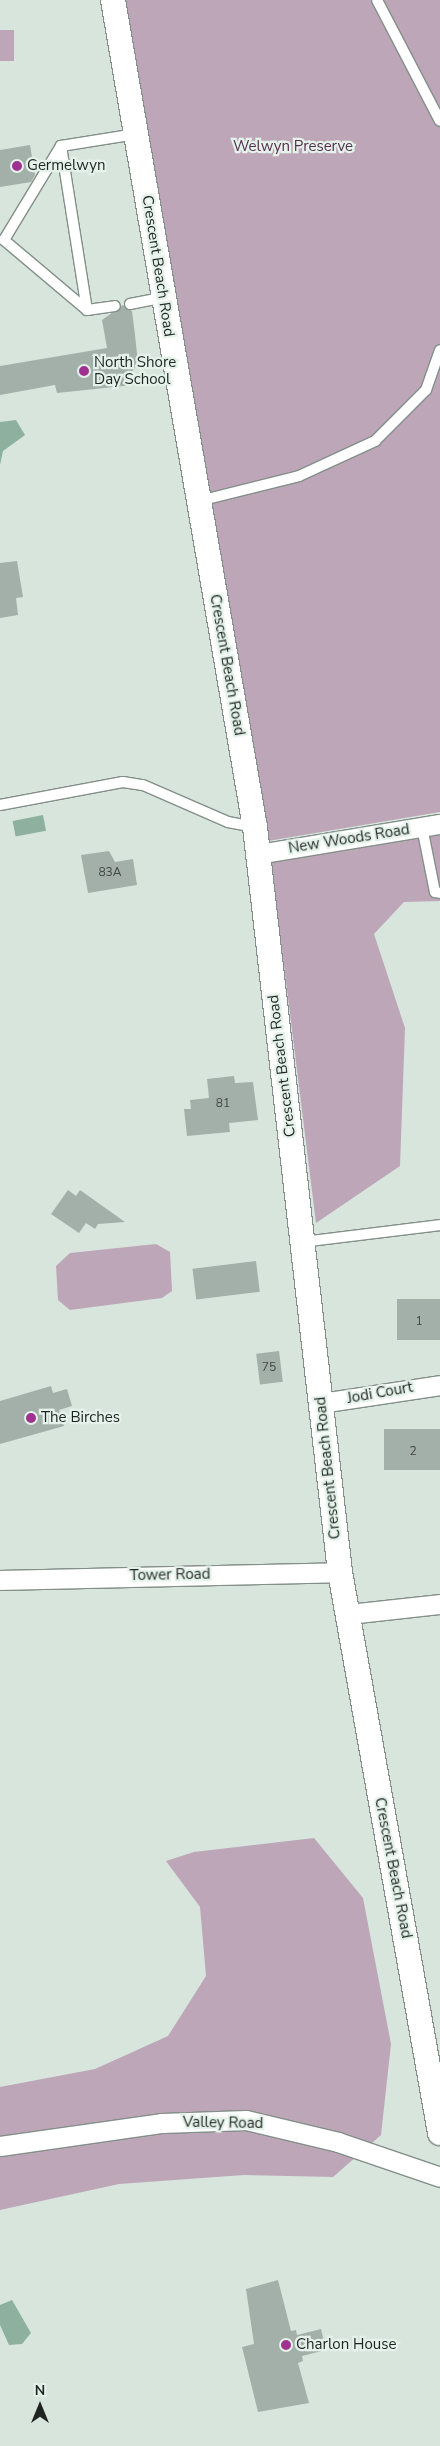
<!DOCTYPE html>
<html>
<head>
<meta charset="utf-8">
<style>
	body { margin:0 }
	#map { position:relative; width:440px; height:2446px; overflow:hidden; background:#d7e5dd; font-family:"Nunito Sans",sans-serif }
	div>[style] { position:absolute }
	[style*='--x'] { left:calc(var(--x)*1px); top:calc(var(--y)*1px); width:calc(var(--w)*1px); rotate:calc(var(--a)*1deg) }
	.green>* { inset:0; background:#bda6b8; transform-origin:0 0 }
	.water>* { inset:0; background:#8db19e; transform-origin:0 0 }
	.building>* { inset:0; background:#a3b0a9; transform-origin:0 0 }
	.roads { filter:drop-shadow(1px 0 #838f88) drop-shadow(-1px 0 #838f88) drop-shadow(0 1px #838f88) drop-shadow(0 -1px #838f88) }
	.service>* { height:10px; margin:-5px; padding:0 5px; transform-origin:5px; border-radius:5px; background:#fff }
	.minor>* { height:19px; margin:-9.5px; padding:0 9.5px; transform-origin:9.5px; border-radius:9.5px; background:#fff }
	.tertiary>* { height:24px; margin:-12px; padding:0 12px; transform-origin:12px; border-radius:12px; background:#fff }
	.dots>* { width:14px; height:14px; translate:-50% -50%; box-sizing:border-box; border:2px solid #e4f2ea; border-radius:50% }
	span { translate:-50% -50%; white-space:nowrap; text-align:center; line-height:1.15; -webkit-text-stroke:4.5px #e4f2ea; paint-order:stroke }
	.number-label { font-size:12px; color:#404743 }
	.number-label span { -webkit-text-stroke-width:0 }
	.park-label { font-size:15px; color:#572e50 }
	.poi-label { font-size:15px; color:#1f2421 }
	.left { translate:0 -50%; text-align:left }
	.street-label { font-size:15px; color:#1f2421 }
	.north { position:absolute; left:15px; top:2381px; width:50px; height:50px; -webkit-text-stroke:4px #e4f2ea; paint-order:stroke; rotate:0deg; font-size:14px; font-weight:700; line-height:20px; text-align:center; color:#1f2421 }
	.north::after { content:''; display:block; margin:auto; width:18px; height:22px; background:#1f2421; clip-path:polygon(50% 0,100% 100%,50% 72%,0 100%) }
</style>
</head>
<body>
<div id="map">
	<div class="green">
		<div style="clip-path:polygon(119px 0,440px 0,440px 812px,268px 841px)"></div>
		<div style="left:0;top:30px;width:14px;height:31px"></div>
		<div style="clip-path:polygon(440px 835px,440px 901px,404px 902px,374px 934px,405px 1028px,400px 1166px,316px 1223px,271px 861px)"></div>
		<div style="clip-path:polygon(156px 1244px,170px 1252px,172px 1291px,162px 1298px,70px 1310px,58px 1300px,56px 1266px,70px 1253px)"></div>
		<div style="clip-path:polygon(314px 1838px,363px 1898px,391px 2044px,381px 2135px,333px 2177px,244px 2175px,119px 2184px,0 2210px,0 2087px,95px 2069px,168px 2036px,206px 1976px,200px 1907px,166px 1861px,194px 1852px)"></div>
	</div>
	<div class="water">
		<div style="clip-path:polygon(16px 420px,25px 435px,3px 451px,0 465px,0 422px)"></div>
		<div style="left:43px;top:815px;width:16px;height:31px;rotate:79deg"></div>
		<div style="clip-path:polygon(12px 2300px,31px 2333px,22px 2344px,9px 2345px,0 2325px,0 2305px)"></div>
	</div>
	<div class="building">
		<div style="clip-path:polygon(30px 145px,35px 175px,31px 182px,0 187px,0 150px)"></div>
		<div style="clip-path:polygon(123px 305px,132px 311px,135px 335px,138px 363px,131px 373px,133px 385px,57px 393px,55px 385px,0 395px,0 366px,107px 348px,102px 320px)"></div>
		<div style="clip-path:polygon(17px 561px,23px 597px,16px 598px,18px 615px,0 618px,0 563px)"></div>
		<div style="clip-path:polygon(109px 851px,115px 862px,133px 859px,137px 885px,88px 893px,81px 855px)"></div>
		<div style="clip-path:polygon(234px 1076px,235px 1083px,253px 1082px,258px 1120px,229px 1123px,230px 1132px,187px 1136px,184px 1109px,191px 1109px,190px 1100px,209px 1098px,207px 1079px)"></div>
		<div style="clip-path:polygon(68px 1190px,76px 1196px,80px 1190px,125px 1222px,98px 1224px,95px 1229px,86px 1223px,79px 1233px,51px 1214px)"></div>
		<div style="left:256px;top:1261px;width:31px;height:64px;rotate:83deg"></div>
		<div style="left:440px;top:1299px;width:41px;height:43px;rotate:90deg"></div>
		<div style="left:279px;top:1351px;width:31px;height:23px;rotate:83deg"></div>
		<div style="clip-path:polygon(51px 1386px,53px 1393px,67px 1389px,72px 1406px,59px 1410px,64px 1426px,0 1444px,0 1401px)"></div>
		<div style="left:440px;top:1429px;width:41px;height:56px;rotate:90deg"></div>
		<div style="clip-path:polygon(278px 2280px,291px 2331px,296px 2330px,297px 2335px,321px 2329px,326px 2350px,302px 2356px,303px 2361px,298px 2363px,309px 2403px,258px 2412px,242px 2347px,254px 2344px,246px 2289px)"></div>
	</div>
	<div class="roads">
		<div class="service">
			<div style="--x:377;--y:0;--w:136;--a:62.5"></div>
			<div style="--x:61;--y:146;--w:166;--a:81"></div>
			<div style="--x:130;--y:304;--w:33;--a:-11"></div>
			<div style="--x:87;--y:310;--w:109;--a:-139.9"></div>
			<div style="--x:4;--y:240;--w:110;--a:-58.8"></div>
			<div style="--x:61;--y:146;--w:76;--a:-9.1"></div>
			<div style="--x:87;--y:310;--w:28;--a:-8"></div>
			<div style="--x:199;--y:501;--w:103;--a:-14"></div>
			<div style="--x:299;--y:476;--w:84;--a:-24.7"></div>
			<div style="--x:375;--y:441;--w:72;--a:-45"></div>
			<div style="--x:426;--y:390;--w:42;--a:-70.7"></div>
			<div style="--x:0;--y:805;--w:125;--a:-10.6"></div>
			<div style="--x:123;--y:782;--w:20;--a:9"></div>
			<div style="--x:143;--y:785;--w:93;--a:23.5"></div>
			<div style="--x:228;--y:822;--w:26;--a:11"></div>
			<div style="--x:422;--y:827;--w:66;--a:78.7"></div>
			<div style="--x:435;--y:892;--w:5;--a:11"></div>
			<div style="--x:302;--y:1242;--w:139;--a:-7"></div>
		</div>
		<div class="minor">
			<div style="--x:258;--y:854;--w:184;--a:-9.4"></div>
			<div style="--x:321;--y:1403;--w:120;--a:-8.6"></div>
			<div style="--x:0;--y:1580;--w:340;--a:-1.3"></div>
			<div style="--x:349;--y:1614;--w:92;--a:-6.3"></div>
			<div style="--x:0;--y:2146;--w:164;--a:-8.1"></div>
			<div style="--x:162;--y:2123;--w:84;--a:-2"></div>
			<div style="--x:246;--y:2120;--w:95;--a:13.4"></div>
			<div style="--x:338;--y:2142;--w:108;--a:18.9"></div>
		</div>
		<div class="tertiary">
			<div style="--x:113;--y:0;--w:839;--a:80.26"></div>
			<div style="--x:255;--y:827;--w:750;--a:83.49"></div>
			<div style="--x:340;--y:1572;--w:570;--a:79.89"></div>
		</div>
	</div>
	<div class="dots">
		<div style="left:17px;top:166px;background:#9f3291"></div>
		<div style="left:84px;top:371px;background:#9f3291"></div>
		<div style="left:31px;top:1418px;background:#9f3291"></div>
		<div style="left:286px;top:2345px;background:#9f3291"></div>
	</div>
	<div class="number-label">
		<span style="left:110px;top:873px">83A</span>
		<span style="left:223px;top:1104px">81</span>
		<span style="left:419px;top:1322px">1</span>
		<span style="left:269px;top:1368px">75</span>
		<span style="left:413px;top:1452px">2</span>
	</div>
	<div class="park-label">
		<span style="left:293px;top:147px">Welwyn Preserve</span>
	</div>
	<div class="poi-label">
		<span class="left" style="left:27px;top:166px">Germelwyn</span>
		<span class="left" style="left:94px;top:371px">North Shore<br>Day School</span>
		<span class="left" style="left:41px;top:1418px">The Birches</span>
		<span class="left" style="left:296px;top:2345px">Charlon House</span>
	</div>
	<div class="street-label">
		<span style="left:158px;top:266px;rotate:81deg">Crescent Beach Road</span>
		<span style="left:227px;top:665px;rotate:80deg">Crescent Beach Road</span>
		<span style="left:349px;top:839px;rotate:-9deg">New Woods Road</span>
		<span style="left:282px;top:1066px;rotate:-97deg">Crescent Beach Road</span>
		<span style="left:380px;top:1393px;rotate:-10deg">Jodi Court</span>
		<span style="left:328px;top:1468px;rotate:-96deg">Crescent Beach Road</span>
		<span style="left:170px;top:1575px;rotate:-1deg">Tower Road</span>
		<span style="left:393px;top:1868px;rotate:79deg">Crescent Beach Road</span>
		<span style="left:223px;top:2123px;rotate:1deg">Valley Road</span>
	</div>
	<div class="north">N</div>
</div>
</body>
</html>
